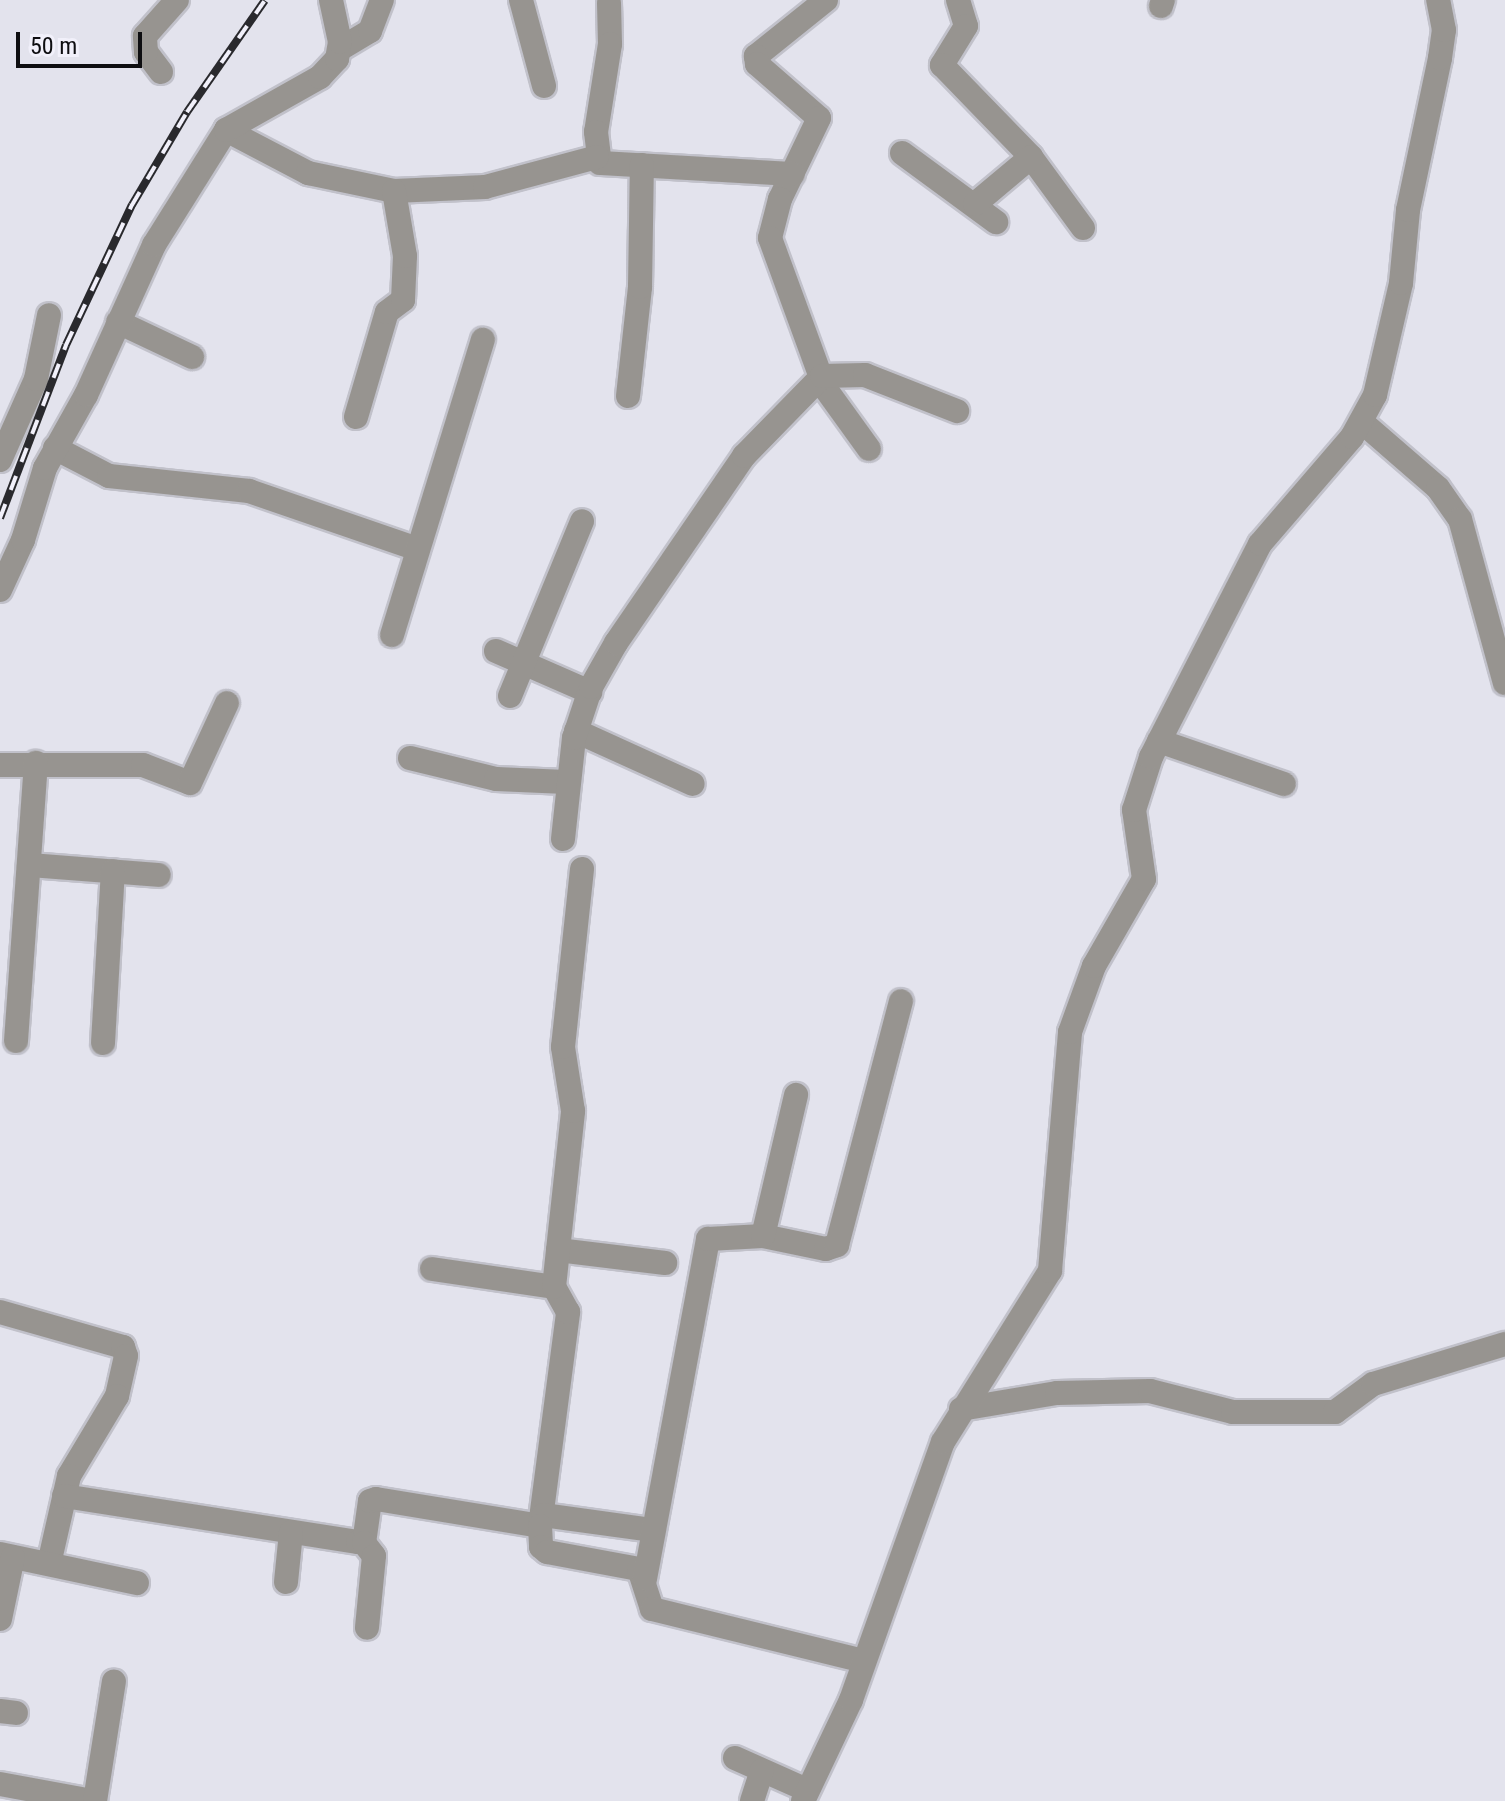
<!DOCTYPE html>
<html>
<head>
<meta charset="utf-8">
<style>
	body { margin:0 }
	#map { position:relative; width:1505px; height:1801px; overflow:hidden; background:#e3e3ed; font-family:"Roboto Condensed",sans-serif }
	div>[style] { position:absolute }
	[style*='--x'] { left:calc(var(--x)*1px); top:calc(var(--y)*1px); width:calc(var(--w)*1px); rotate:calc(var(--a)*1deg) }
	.roads { filter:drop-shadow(2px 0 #c1c1ca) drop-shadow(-2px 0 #c1c1ca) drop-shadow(0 2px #c1c1ca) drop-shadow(0 -2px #c1c1ca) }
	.minor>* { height:24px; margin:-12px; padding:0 12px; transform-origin:12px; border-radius:12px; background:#979490 }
	.rail>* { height:8px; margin-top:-4px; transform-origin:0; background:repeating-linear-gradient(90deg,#f1f0fa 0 15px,#29292d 0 30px); box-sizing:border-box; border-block:2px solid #29292d }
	span { translate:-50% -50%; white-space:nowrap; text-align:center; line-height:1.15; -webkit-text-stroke:7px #f1f0fa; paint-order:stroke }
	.scale { position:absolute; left:16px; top:32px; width:126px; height:36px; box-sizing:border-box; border:4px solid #0e0e11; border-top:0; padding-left:10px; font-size:24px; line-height:28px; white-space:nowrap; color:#0e0e11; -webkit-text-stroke:6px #f1f0fa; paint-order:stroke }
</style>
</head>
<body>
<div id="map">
	<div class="roads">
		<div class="minor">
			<div style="--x:521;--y:0;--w:89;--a:75"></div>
			<div style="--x:826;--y:0;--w:90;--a:141.3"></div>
			<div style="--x:756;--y:56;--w:8;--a:83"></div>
			<div style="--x:757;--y:64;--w:82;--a:41.1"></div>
			<div style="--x:819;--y:118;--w:90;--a:115.7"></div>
			<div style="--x:780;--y:199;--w:40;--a:104.4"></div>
			<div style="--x:770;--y:238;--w:160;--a:69.9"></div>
			<div style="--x:825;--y:388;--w:75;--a:54.2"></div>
			<div style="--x:958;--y:0;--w:27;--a:73"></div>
			<div style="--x:966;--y:26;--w:46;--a:121.6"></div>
			<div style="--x:942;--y:65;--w:128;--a:45.9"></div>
			<div style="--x:1031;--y:157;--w:88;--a:53.8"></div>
			<div style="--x:609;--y:3;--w:41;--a:88.6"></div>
			<div style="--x:610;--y:44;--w:89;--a:99"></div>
			<div style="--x:596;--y:132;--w:31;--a:83"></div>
			<div style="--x:600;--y:163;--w:193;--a:3.3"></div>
			<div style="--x:1161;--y:6;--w:6;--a:-72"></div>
			<div style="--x:340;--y:49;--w:35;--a:-31"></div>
			<div style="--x:370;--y:31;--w:33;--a:-69"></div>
			<div style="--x:161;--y:72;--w:25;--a:-127"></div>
			<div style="--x:146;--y:52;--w:16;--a:-94"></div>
			<div style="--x:145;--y:36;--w:48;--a:-48.4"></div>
			<div style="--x:226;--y:130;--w:93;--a:27.7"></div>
			<div style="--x:308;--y:173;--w:88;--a:11.8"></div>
			<div style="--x:394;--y:191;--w:91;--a:-2.5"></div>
			<div style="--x:485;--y:187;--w:116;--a:-15"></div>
			<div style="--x:902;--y:153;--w:117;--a:36.3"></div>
			<div style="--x:975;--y:204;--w:73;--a:-40"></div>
			<div style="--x:118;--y:322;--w:82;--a:25.3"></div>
			<div style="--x:628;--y:396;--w:110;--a:-83.7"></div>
			<div style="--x:640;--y:287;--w:122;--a:-89.1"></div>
			<div style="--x:356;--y:417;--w:109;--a:-73.6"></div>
			<div style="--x:387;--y:312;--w:20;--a:-37"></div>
			<div style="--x:403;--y:300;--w:44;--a:-87.4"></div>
			<div style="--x:405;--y:256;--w:66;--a:-99.6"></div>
			<div style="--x:1363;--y:423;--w:99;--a:40.9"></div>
			<div style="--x:1438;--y:488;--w:38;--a:55"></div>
			<div style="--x:1460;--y:519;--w:170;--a:74.7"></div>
			<div style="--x:55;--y:448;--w:61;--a:27.4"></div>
			<div style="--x:109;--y:476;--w:141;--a:6.1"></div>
			<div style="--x:249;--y:491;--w:178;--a:19"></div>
			<div style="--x:0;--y:460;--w:89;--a:-66"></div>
			<div style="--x:36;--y:379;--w:65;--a:-78.5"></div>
			<div style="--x:0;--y:590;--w:55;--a:-65.3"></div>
			<div style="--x:23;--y:540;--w:75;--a:-73"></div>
			<div style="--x:45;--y:468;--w:84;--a:-60.7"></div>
			<div style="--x:86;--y:395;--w:165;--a:-65.6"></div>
			<div style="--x:154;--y:245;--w:136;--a:-57.9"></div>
			<div style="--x:226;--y:130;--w:108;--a:-29.4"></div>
			<div style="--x:320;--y:77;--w:25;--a:-47"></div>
			<div style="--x:337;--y:59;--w:17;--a:-80"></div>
			<div style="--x:340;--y:42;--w:43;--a:-102.1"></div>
			<div style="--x:392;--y:635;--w:309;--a:-72.9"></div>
			<div style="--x:496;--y:651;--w:103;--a:23.6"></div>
			<div style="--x:510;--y:696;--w:189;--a:-67.6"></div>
			<div style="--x:576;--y:731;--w:128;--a:24.4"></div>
			<div style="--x:1159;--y:741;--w:132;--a:19"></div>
			<div style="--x:410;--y:758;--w:89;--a:13.7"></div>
			<div style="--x:496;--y:779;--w:70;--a:2.5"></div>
			<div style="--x:0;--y:765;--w:143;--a:0"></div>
			<div style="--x:143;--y:765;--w:50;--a:21"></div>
			<div style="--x:190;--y:783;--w:88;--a:-65.2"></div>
			<div style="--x:563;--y:839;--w:102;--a:-83.8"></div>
			<div style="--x:574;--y:738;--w:54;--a:-71.6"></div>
			<div style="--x:591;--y:687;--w:51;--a:-60.4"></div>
			<div style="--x:616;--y:643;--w:227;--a:-55.6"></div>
			<div style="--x:744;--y:456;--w:112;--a:-45.7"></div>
			<div style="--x:822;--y:376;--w:43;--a:-1.3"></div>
			<div style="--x:865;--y:375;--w:99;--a:21.4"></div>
			<div style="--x:29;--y:865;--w:130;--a:4.4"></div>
			<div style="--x:16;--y:1041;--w:279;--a:-85.9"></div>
			<div style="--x:103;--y:1043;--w:172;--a:-86.7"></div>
			<div style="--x:763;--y:1236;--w:64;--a:11.7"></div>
			<div style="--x:826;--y:1249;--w:12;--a:-20"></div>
			<div style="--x:837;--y:1245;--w:252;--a:-75.3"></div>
			<div style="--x:558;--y:1250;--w:108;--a:6.9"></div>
			<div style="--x:432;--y:1269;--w:123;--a:8.4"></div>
			<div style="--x:0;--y:1312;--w:128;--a:15.9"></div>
			<div style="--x:123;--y:1347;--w:9;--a:72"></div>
			<div style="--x:126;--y:1356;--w:41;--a:102.7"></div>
			<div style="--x:117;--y:1396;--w:93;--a:121"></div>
			<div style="--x:69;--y:1476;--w:90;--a:102.8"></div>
			<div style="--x:961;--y:1409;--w:97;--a:-9.5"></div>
			<div style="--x:1057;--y:1393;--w:93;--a:-1.2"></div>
			<div style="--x:1150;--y:1391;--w:86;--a:14.2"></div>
			<div style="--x:1233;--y:1412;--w:102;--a:0"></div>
			<div style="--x:1335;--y:1412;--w:47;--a:-36.4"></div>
			<div style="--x:1373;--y:1384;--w:138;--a:-16.9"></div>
			<div style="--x:64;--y:1496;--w:298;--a:8.9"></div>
			<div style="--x:358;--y:1542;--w:6;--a:9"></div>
			<div style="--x:364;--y:1543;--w:42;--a:-81.9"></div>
			<div style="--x:370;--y:1501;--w:6;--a:-18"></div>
			<div style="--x:376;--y:1499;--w:166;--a:9.3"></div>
			<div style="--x:540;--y:1526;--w:216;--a:-82.5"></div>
			<div style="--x:568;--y:1312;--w:29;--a:-119"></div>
			<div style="--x:554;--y:1287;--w:177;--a:-83.8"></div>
			<div style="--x:573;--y:1111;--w:65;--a:-98.9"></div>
			<div style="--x:563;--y:1047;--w:179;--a:-83.9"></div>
			<div style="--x:543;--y:1515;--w:111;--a:7.8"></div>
			<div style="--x:540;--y:1526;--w:21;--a:87"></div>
			<div style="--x:541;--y:1547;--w:8;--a:40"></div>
			<div style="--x:547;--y:1552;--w:94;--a:10.5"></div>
			<div style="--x:639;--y:1569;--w:42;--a:72"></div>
			<div style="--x:652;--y:1609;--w:218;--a:13.8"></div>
			<div style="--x:364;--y:1543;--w:16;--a:52"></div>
			<div style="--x:374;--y:1556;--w:72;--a:95.6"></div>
			<div style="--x:0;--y:1554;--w:140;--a:12"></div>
			<div style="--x:645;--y:1579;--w:346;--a:-79.5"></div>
			<div style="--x:708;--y:1239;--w:55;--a:-3.1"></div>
			<div style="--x:763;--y:1236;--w:145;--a:-76.8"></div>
			<div style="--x:286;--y:1582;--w:50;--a:-84.3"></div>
			<div style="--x:0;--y:1619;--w:63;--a:-78.2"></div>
			<div style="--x:0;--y:1711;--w:16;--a:7"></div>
			<div style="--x:735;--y:1758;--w:79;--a:24"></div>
			<div style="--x:0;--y:1784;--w:94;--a:10.5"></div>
			<div style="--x:95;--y:1801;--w:121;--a:-81"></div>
			<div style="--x:752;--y:1801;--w:32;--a:-72"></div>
			<div style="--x:803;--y:1801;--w:112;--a:-64.6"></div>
			<div style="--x:851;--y:1700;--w:274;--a:-70.4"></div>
			<div style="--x:943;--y:1442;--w:202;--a:-58"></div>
			<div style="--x:1050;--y:1271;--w:240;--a:-85.2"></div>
			<div style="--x:1070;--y:1032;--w:70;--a:-70"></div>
			<div style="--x:1094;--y:966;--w:100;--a:-60.1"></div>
			<div style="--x:1144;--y:879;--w:70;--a:-98.2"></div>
			<div style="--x:1134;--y:810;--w:56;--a:-72.2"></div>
			<div style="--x:1151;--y:757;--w:239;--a:-62.9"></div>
			<div style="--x:1260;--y:544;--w:141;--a:-49.3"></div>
			<div style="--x:1352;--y:437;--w:48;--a:-61.3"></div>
			<div style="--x:1375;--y:395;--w:115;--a:-76.9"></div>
			<div style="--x:1401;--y:283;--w:73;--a:-84.5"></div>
			<div style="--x:1408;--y:210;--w:155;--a:-78.1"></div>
			<div style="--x:1440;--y:58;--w:28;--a:-82"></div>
			<div style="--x:1444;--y:30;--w:31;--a:-101"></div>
		</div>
	</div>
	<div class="rail">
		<div style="--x:0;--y:518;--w:185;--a:-69.1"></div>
		<div style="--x:66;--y:345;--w:155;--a:-64.8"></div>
		<div style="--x:132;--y:205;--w:108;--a:-59.4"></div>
		<div style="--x:187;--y:112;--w:136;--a:-55.1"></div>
	</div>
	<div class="scale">50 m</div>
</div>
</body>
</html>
